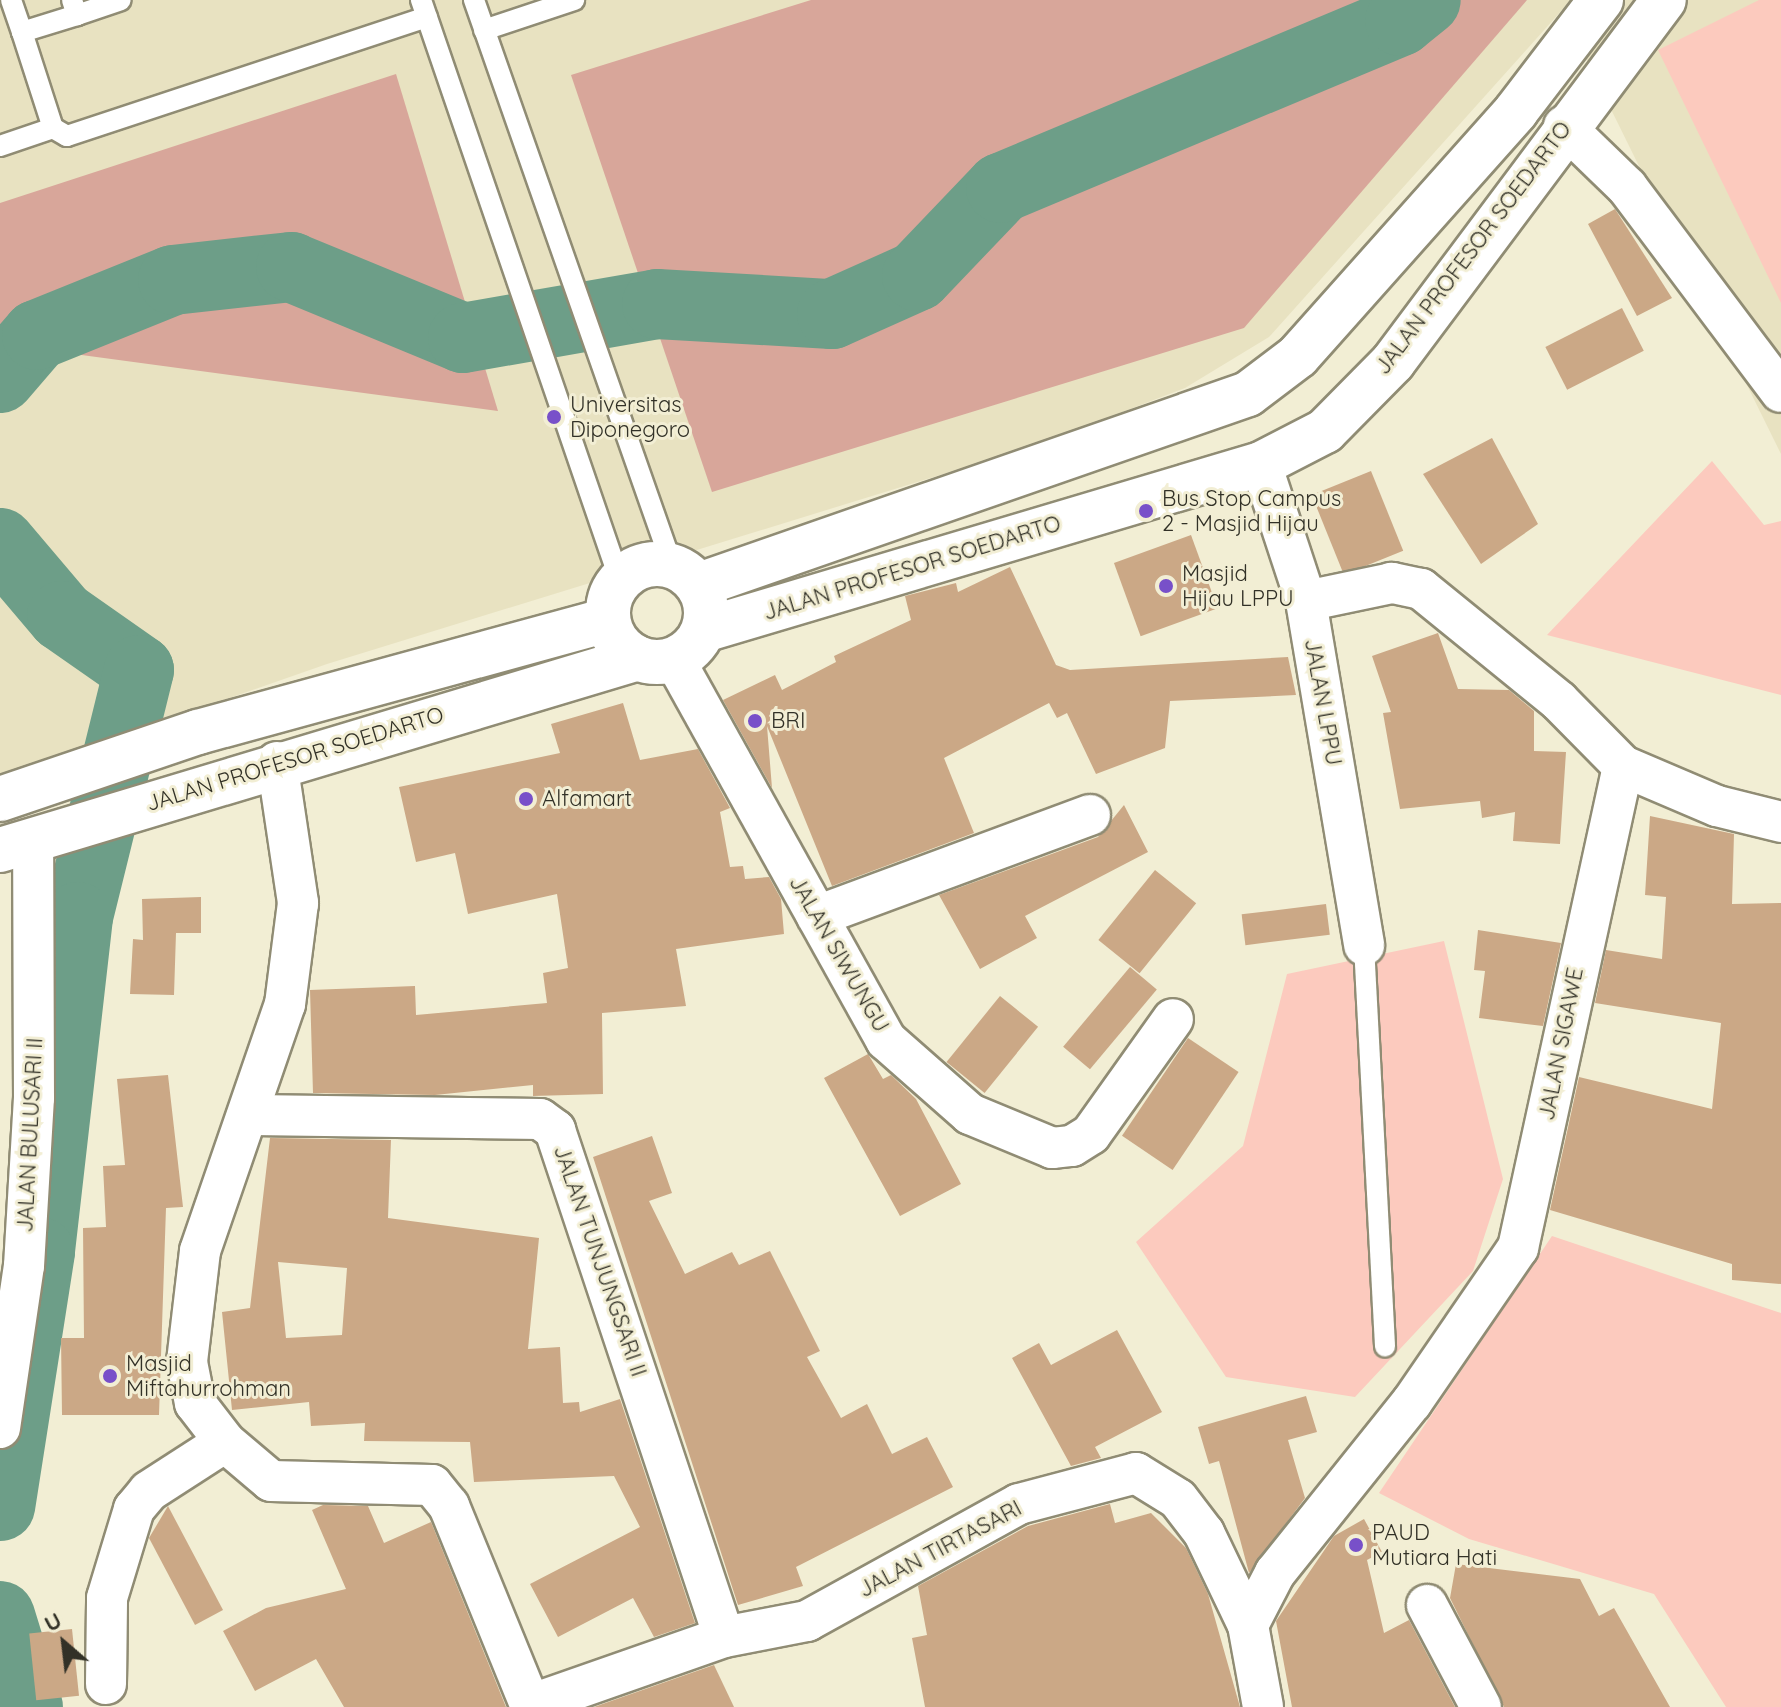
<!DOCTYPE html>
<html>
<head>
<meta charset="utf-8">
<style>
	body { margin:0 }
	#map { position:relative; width:1781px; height:1707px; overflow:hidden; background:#f2eed4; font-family:Quicksand,sans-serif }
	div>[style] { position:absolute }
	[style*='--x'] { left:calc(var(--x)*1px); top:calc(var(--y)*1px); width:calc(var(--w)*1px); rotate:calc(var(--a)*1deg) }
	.built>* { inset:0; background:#e8e2c1 }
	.green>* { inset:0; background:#fccabe }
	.forest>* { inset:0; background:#d8a69a }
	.river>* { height:70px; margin:-35px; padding:0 35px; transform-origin:35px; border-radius:35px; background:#6d9e88 }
	.building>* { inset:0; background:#cba886; transform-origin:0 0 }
	.roads { filter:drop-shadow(2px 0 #908c74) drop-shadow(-2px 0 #908c74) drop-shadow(0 2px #908c74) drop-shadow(0 -2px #908c74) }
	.lane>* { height:20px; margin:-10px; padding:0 10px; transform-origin:10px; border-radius:10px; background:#fff }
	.street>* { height:40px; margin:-20px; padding:0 20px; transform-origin:20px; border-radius:20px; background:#fff }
	.secondary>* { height:44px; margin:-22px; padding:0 22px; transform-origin:22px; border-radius:22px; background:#fff }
	.secondary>.ring { margin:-22px; padding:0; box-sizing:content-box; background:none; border:44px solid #fff; border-radius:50% }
	.dots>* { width:22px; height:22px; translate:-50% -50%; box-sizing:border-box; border:4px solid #f2eed4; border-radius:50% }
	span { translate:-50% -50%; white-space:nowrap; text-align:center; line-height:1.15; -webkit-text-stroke:6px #f2eed4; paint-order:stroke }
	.street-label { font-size:22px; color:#323127 }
	.poi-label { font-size:22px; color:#323127 }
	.left { translate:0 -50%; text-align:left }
	.north { position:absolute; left:24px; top:1603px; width:80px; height:80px; -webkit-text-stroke:6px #f2eed4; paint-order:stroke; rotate:332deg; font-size:22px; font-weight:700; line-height:32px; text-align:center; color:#323127 }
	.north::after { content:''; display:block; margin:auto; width:28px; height:36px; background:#323127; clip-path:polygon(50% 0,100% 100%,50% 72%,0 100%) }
</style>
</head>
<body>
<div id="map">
	<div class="built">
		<div style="clip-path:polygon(0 0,1781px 0,1781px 454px,1562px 10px,1269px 337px,1185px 388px,1031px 447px,327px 664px,0 778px)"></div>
	</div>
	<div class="green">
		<div style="clip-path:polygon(1759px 0,1781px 0,1781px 303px,1658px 50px)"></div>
		<div style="clip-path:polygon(1712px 461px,1764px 525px,1781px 521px,1781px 695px,1547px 635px)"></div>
		<div style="clip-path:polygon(1444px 941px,1503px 1179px,1473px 1271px,1355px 1397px,1226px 1377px,1136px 1242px,1243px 1146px,1287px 974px)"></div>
		<div style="clip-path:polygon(1552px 1236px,1781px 1313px,1781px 1707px,1726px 1707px,1654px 1594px,1469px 1539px,1379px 1493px)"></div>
	</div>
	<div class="forest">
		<div style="clip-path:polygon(811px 0,1527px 0,1244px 328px,712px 492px,571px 75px)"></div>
		<div style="clip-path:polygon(396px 74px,498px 411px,0 344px,0 203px)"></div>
	</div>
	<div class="river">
		<div style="--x:0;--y:378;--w:57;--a:-49.3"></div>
		<div style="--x:37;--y:335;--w:147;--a:-22"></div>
		<div style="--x:173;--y:280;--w:119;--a:-6.3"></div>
		<div style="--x:291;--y:267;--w:186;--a:22.4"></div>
		<div style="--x:463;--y:338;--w:197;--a:-9.9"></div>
		<div style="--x:657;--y:304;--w:175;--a:3.3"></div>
		<div style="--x:832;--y:314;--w:93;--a:-24.1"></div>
		<div style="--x:917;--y:276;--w:122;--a:-46.3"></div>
		<div style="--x:1001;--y:188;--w:433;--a:-22.7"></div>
		<div style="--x:1400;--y:21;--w:33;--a:-39"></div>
		<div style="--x:0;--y:543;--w:96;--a:49.7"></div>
		<div style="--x:62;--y:616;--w:94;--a:35"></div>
		<div style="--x:139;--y:670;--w:254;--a:103.9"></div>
		<div style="--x:78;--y:917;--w:337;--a:96.5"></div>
		<div style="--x:40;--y:1252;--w:257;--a:98.9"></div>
		<div style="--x:0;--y:1616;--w:95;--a:72.9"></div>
	</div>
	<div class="building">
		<div style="clip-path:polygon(1615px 209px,1672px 298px,1637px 316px,1588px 224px)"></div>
		<div style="left:1622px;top:308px;width:48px;height:86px;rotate:63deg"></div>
		<div style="clip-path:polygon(1492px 438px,1538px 524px,1481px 564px,1423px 474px)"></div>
		<div style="left:1371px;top:471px;width:86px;height:64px;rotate:68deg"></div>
		<div style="left:1191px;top:535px;width:78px;height:82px;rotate:70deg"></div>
		<div style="clip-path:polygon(1010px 567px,1056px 665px,1070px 670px,1288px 657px,1296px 695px,1170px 701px,1165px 748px,1096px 774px,1067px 713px,1057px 718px,1049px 703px,944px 758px,974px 833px,832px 886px,767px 726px,772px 788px,723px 700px,775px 675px,782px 690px,836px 662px,834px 656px,911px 620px,905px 596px,956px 583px,958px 592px)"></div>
		<div style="clip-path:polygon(1438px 633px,1458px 689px,1509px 690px,1534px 711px,1534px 751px,1566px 752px,1560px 844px,1513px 841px,1515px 812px,1482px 818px,1480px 801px,1400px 809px,1383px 713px,1391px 712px,1372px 656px)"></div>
		<div style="clip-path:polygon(623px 703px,640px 760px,698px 749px,730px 808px,720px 812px,730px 867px,743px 866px,745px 879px,769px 877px,781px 899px,784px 934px,676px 949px,686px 1006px,602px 1013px,603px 1094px,533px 1096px,533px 1085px,435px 1095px,313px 1093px,310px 990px,415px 986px,416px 1015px,547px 1003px,543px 973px,568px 968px,557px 894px,468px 914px,455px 853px,416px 862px,399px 787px,560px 753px,551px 724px)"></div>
		<div style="clip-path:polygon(1124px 805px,1148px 852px,1025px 916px,1037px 938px,980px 969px,939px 895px,1098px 837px)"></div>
		<div style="clip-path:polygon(1650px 816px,1734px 834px,1732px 904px,1781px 903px,1781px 1284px,1732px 1280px,1732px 1264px,1550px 1210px,1579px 1077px,1712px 1109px,1721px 1023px,1595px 1003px,1606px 950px,1662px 959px,1666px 897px,1645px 895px)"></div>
		<div style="left:1155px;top:870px;width:53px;height:90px;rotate:39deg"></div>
		<div style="clip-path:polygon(201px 897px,201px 933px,176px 933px,174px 995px,130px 994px,133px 939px,143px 940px,142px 899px)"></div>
		<div style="left:1326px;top:904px;width:31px;height:85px;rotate:83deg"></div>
		<div style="clip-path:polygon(1478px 930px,1561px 943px,1543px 1026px,1479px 1018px,1485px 971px,1474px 970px)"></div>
		<div style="left:1130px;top:967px;width:35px;height:104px;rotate:40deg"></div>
		<div style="left:1000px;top:996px;width:49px;height:85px;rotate:39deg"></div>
		<div style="left:1188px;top:1038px;width:61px;height:118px;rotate:34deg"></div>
		<div style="clip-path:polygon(868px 1054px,883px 1079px,891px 1075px,916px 1099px,961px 1184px,900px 1216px,824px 1078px)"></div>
		<div style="clip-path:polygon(168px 1075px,183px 1207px,166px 1208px,159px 1415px,62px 1415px,61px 1338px,84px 1338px,83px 1228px,106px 1227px,103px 1166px,125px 1165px,117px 1079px)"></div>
		<div style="clip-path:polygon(652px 1136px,672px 1193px,649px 1201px,685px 1274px,732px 1252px,739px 1265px,770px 1251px,820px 1351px,807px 1357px,841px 1418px,867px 1404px,892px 1454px,927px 1437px,953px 1487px,796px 1567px,803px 1586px,738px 1605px,593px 1157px)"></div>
		<div style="clip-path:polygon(evenodd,270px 1138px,391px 1140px,388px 1218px,539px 1238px,528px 1349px,560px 1347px,563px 1403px,579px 1402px,580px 1412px,620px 1399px,695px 1623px,654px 1637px,633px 1598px,558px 1637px,530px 1584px,640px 1527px,614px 1476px,474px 1482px,470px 1442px,364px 1441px,365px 1423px,311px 1426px,309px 1402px,232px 1410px,222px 1312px,250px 1308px,270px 1138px,278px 1262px,347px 1268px,342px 1335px,286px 1338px,278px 1262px)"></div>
		<div style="clip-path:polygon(1117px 1330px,1162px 1412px,1095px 1447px,1101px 1458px,1071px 1466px,1012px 1358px,1039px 1343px,1051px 1365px)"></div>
		<div style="clip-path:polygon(1306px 1396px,1317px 1432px,1288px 1440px,1305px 1498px,1249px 1573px,1219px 1461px,1209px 1464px,1198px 1427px)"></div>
		<div style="clip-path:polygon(1110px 1504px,1115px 1523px,1151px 1513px,1186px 1548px,1208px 1594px,1240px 1707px,925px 1707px,912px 1638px,927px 1635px,918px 1586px,1028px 1526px)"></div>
		<div style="clip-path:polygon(323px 1505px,368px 1506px,384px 1543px,431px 1522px,506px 1707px,344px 1707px,316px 1659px,255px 1691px,223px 1631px,266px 1608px,346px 1589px,312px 1510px)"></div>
		<div style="clip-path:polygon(168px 1506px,223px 1610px,195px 1625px,149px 1538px)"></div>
		<div style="clip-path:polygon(1364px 1519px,1382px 1552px,1367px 1560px,1384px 1633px,1409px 1620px,1455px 1707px,1292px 1707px,1276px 1621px,1334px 1536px)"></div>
		<div style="clip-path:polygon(1456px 1564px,1580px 1579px,1599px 1616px,1614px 1608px,1670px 1707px,1504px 1707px,1450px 1598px)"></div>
		<div style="left:72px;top:1629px;width:67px;height:43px;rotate:84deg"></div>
		<div style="clip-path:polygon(714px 1665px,734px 1707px,594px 1707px)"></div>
	</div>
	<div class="roads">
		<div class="lane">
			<div style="--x:11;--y:0;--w:34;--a:71"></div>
			<div style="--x:22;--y:32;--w:58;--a:-17.2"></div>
			<div style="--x:72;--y:0;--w:16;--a:72"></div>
			<div style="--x:77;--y:15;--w:46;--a:-18.8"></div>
			<div style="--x:421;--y:0;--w:614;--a:71.09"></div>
			<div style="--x:474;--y:0;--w:599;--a:70.69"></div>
			<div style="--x:484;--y:30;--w:95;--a:-18.4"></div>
			<div style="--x:53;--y:128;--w:16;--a:30"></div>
			<div style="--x:67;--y:136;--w:379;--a:-18.3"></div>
			<div style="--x:0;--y:146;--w:56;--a:-18.8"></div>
			<div style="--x:53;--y:128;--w:101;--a:-107.9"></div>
			<div style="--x:1364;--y:945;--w:402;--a:87"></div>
		</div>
		<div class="street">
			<div style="--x:1564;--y:126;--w:88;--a:44.1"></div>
			<div style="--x:1627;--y:187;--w:256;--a:53.1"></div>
			<div style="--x:1261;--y:464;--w:144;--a:71.8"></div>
			<div style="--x:1306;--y:601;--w:349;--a:80.4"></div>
			<div style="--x:674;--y:659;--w:436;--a:60.9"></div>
			<div style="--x:886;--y:1040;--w:112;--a:41.4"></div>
			<div style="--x:970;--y:1114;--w:89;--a:22.5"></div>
			<div style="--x:1052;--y:1148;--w:20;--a:-6"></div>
			<div style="--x:1072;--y:1146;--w:22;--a:-32"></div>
			<div style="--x:1091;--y:1134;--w:141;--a:-54.5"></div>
			<div style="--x:277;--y:762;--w:143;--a:81.5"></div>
			<div style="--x:298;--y:903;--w:102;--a:97.3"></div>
			<div style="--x:285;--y:1004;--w:261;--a:109"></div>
			<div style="--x:200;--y:1251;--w:112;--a:96.7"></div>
			<div style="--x:187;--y:1362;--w:42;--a:79"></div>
			<div style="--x:195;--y:1403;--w:49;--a:52.4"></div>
			<div style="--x:225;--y:1442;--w:60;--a:40.3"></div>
			<div style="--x:271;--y:1481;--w:161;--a:1.4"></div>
			<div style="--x:432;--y:1485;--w:27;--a:51"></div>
			<div style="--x:449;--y:1506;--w:217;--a:67.8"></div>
			<div style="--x:1623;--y:766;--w:102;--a:23.1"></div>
			<div style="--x:1717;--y:806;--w:66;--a:14"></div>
			<div style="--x:817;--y:916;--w:291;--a:-20.3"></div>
			<div style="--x:253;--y:1115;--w:287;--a:0.8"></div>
			<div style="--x:540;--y:1119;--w:19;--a:36"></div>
			<div style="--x:555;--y:1130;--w:534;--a:71.57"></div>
			<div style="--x:0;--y:1428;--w:164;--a:-81.6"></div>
			<div style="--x:24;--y:1266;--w:168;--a:-86.6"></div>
			<div style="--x:34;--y:1098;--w:258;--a:-90.2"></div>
			<div style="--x:1427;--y:1605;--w:115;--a:62.1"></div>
			<div style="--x:1248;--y:1625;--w:59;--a:-62.6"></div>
			<div style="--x:1275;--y:1573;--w:219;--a:-51.3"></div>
			<div style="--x:1412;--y:1402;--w:187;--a:-55.5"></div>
			<div style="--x:1518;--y:1248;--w:493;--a:-77.7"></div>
			<div style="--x:1623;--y:766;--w:91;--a:-134.6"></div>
			<div style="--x:1559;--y:701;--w:178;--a:-140.9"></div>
			<div style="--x:1421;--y:589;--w:30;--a:-168"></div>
			<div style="--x:1392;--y:583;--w:88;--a:168.2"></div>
			<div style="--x:106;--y:1684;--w:86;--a:-89.3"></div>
			<div style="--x:107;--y:1598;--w:93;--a:-73.1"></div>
			<div style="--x:134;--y:1509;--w:23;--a:-50"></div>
			<div style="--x:149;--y:1491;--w:90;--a:-32.8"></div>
			<div style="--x:530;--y:1705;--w:206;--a:-19.3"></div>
			<div style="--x:724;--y:1637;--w:85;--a:-10.9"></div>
			<div style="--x:807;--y:1621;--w:242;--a:-28.9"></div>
			<div style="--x:1019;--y:1504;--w:121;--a:-14.8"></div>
			<div style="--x:1136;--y:1473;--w:49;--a:31.8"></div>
			<div style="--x:1178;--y:1499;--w:43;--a:52.6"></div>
			<div style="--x:1204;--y:1533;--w:102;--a:64.4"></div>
			<div style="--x:1248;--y:1625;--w:83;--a:79.6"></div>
		</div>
		<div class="secondary">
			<div class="ring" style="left:608px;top:564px;width:54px;height:54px"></div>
			<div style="--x:699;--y:585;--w:581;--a:-19.18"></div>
			<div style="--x:1248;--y:394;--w:63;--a:-37.2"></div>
			<div style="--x:1298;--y:356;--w:328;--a:-48.3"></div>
			<div style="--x:1516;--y:111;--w:140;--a:-52.6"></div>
			<div style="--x:704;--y:630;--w:581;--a:-16.6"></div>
			<div style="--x:1261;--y:464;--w:72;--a:-27.3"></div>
			<div style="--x:1325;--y:431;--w:97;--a:-45.4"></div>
			<div style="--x:1393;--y:362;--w:452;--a:-53.2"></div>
			<div style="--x:0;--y:799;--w:209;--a:-18.7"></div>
			<div style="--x:198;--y:732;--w:425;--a:-15.3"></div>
			<div style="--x:0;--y:850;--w:666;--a:-16.75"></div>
		</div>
	</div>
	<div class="dots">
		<div style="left:554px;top:417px;background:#7850c9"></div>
		<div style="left:1146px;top:511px;background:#7850c9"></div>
		<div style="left:1166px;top:586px;background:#7850c9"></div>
		<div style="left:755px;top:721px;background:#7850c9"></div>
		<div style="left:526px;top:799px;background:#7850c9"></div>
		<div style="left:110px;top:1376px;background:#7850c9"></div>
		<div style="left:1356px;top:1545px;background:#7850c9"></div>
	</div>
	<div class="street-label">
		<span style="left:1473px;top:248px;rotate:-53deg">JALAN PROFESOR SOEDARTO</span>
		<span style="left:912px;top:568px;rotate:-17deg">JALAN PROFESOR SOEDARTO</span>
		<span style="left:1323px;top:702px;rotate:80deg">JALAN LPPU</span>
		<span style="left:295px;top:759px;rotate:-17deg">JALAN PROFESOR SOEDARTO</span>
		<span style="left:839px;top:954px;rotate:60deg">JALAN SIWUNGU</span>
		<span style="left:1561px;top:1044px;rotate:-79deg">JALAN SIGAWE</span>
		<span style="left:30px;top:1135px;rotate:-87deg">JALAN BULUSARI II</span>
		<span style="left:600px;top:1261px;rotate:71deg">JALAN TUNJUNGSARI II</span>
		<span style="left:940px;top:1549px;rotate:-28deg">JALAN TIRTASARI</span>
	</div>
	<div class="poi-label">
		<span class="left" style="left:570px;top:417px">Universitas<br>Diponegoro</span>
		<span class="left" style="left:1162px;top:511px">Bus Stop Campus<br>2 - Masjid Hijau</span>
		<span class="left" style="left:1182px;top:586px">Masjid<br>Hijau LPPU</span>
		<span class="left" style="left:771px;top:721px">BRI</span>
		<span class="left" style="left:542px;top:799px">Alfamart</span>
		<span class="left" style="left:126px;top:1376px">Masjid<br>Miftahurrohman</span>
		<span class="left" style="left:1372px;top:1545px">PAUD<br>Mutiara Hati</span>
	</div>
	<div class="north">U</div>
</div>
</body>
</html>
